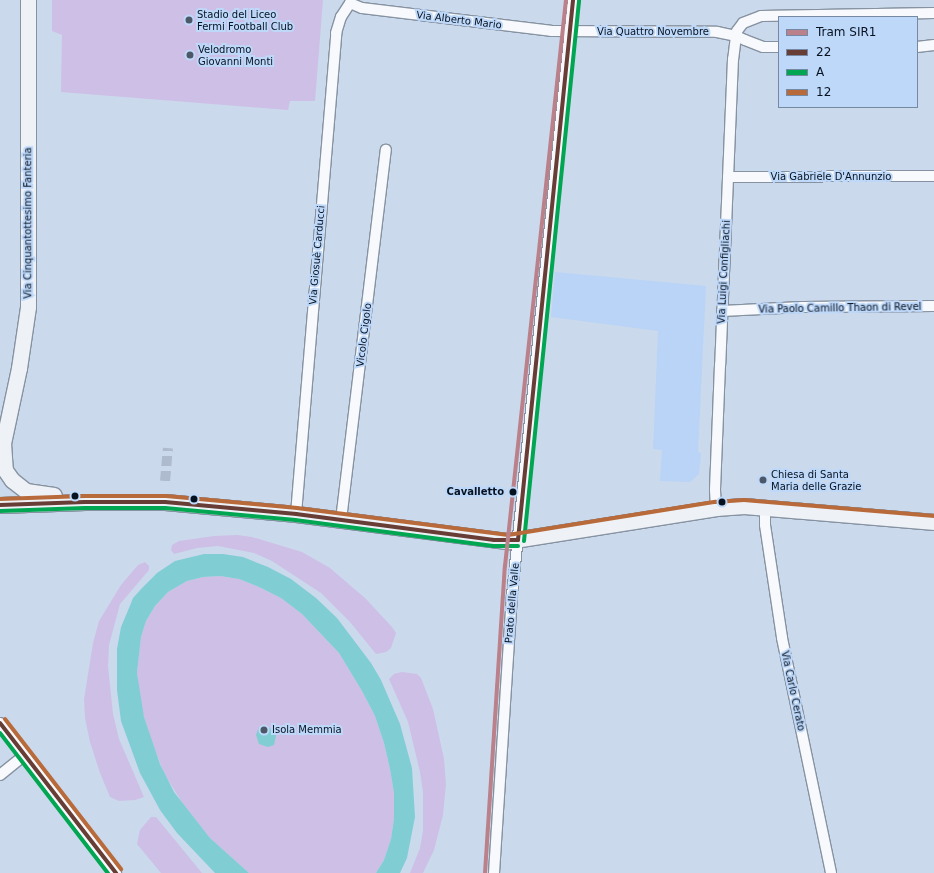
<!DOCTYPE html>
<html>
<head>
<meta charset="utf-8">
<style>
	body { margin:0 }
	#map { position:relative; width:934px; height:873px; overflow:hidden; background:#cbd9ec; font-family:"DejaVu Sans",sans-serif }
	div>[style] { position:absolute }
	[style*='--x'] { left:calc(var(--x)*1px); top:calc(var(--y)*1px); width:calc(var(--w)*1px); rotate:calc(var(--a)*1deg) }
	.built>* { inset:0; background:#b9d4f6 }
	.green>* { inset:0; background:#cebfe6 }
	.water>* { inset:0; background:#80ced4 }
	.street-tunnel>* { height:10px; margin-top:-5px; transform-origin:0; background:repeating-linear-gradient(90deg,#aebbce 0 10px,transparent 0 15px) }
	.roads { filter:drop-shadow(1px 0 #8692a1) drop-shadow(-1px 0 #8692a1) drop-shadow(0 1px #8692a1) drop-shadow(0 -1px #8692a1) }
	.street>* { height:10px; margin:-5px; padding:0 5px; transform-origin:5px; border-radius:5px; background:#f7f9fc }
	.secondary>* { height:15px; margin:-7.5px; padding:0 7.5px; transform-origin:7.5px; border-radius:7.5px; background:#eef2f7 }
	.bus-1>* { height:4px; margin:-2px; padding:0 2px; transform-origin:2px; border-radius:2px; background:#683d36 }
	.bus-2>* { height:4px; margin:-2px; padding:0 2px; transform-origin:2px; border-radius:2px; background:#00a651 }
	.bus-3>* { height:4px; margin:-2px; padding:0 2px; transform-origin:2px; border-radius:2px; background:#b86a3a }
	.tram-1>* { height:4px; margin:-2px; padding:0 2px; transform-origin:2px; border-radius:2px; background:#ba818a }
	.dots>* { width:11px; height:11px; translate:-50% -50%; box-sizing:border-box; border:2px solid #bed8f9; border-radius:50% }
	span { translate:-50% -50%; white-space:nowrap; text-align:center; line-height:1.15; -webkit-text-stroke:4px #bed8f9; paint-order:stroke }
	.poi-label { font-size:10px; color:#071221 }
	.left { translate:0 -50%; text-align:left }
	.street-label { font-size:10px; color:#071221 }
	.stop-label { font-size:10px; color:#071221; font-weight:700 }
	.right { translate:-100% -50%; text-align:right }
	.legend { position:absolute; left:778px; top:16px; width:140px; height:92px; box-sizing:border-box; background:#bed8f9; border:1px solid #7589a3; margin:0; padding:5px 7px; list-style:none; font-size:12px; color:#071221 }
	.legend li { display:flex; align-items:center; gap:8px; height:20px }
	.legend b { width:20px; border:1px solid #7589a3 }
</style>
</head>
<body>
<div id="map">
	<div class="built">
		<div style="clip-path:polygon(555px 272px,706px 286px,698px 452px,701px 453px,699px 474px,690px 482px,660px 481px,662px 450px,653px 449px,658px 331px,551px 317px)"></div>
	</div>
	<div class="green">
		<div style="clip-path:polygon(52px 0,323px 0,315px 101px,290px 101px,288px 110px,61px 92px,62px 35px,52px 31px)"></div>
		<div style="clip-path:polygon(237px 535px,252px 537px,302px 552px,330px 568px,366px 599px,392px 627px,396px 633px,391px 648px,386px 652px,376px 654px,350px 622px,321px 593px,272px 561px,254px 553px,218px 546px,197px 548px,174px 554px,171px 550px,172px 545px,179px 541px,214px 536px)"></div>
		<div style="clip-path:polygon(145px 562px,149px 566px,149px 570px,120px 604px,109px 645px,108px 666px,113px 714px,119px 739px,144px 797px,135px 800px,119px 801px,110px 797px,100px 773px,90px 742px,85px 718px,84px 699px,93px 643px,99px 621px,121px 585px,138px 565px)"></div>
		<div style="clip-path:polygon(220px 576px,239px 579px,259px 587px,281px 598px,302px 614px,339px 653px,362px 691px,375px 716px,384px 743px,390px 769px,394px 793px,394px 819px,391px 839px,384px 860px,376px 873px,249px 873px,210px 838px,183px 804px,165px 775px,152px 743px,144px 717px,139px 696px,137px 673px,141px 637px,146px 621px,155px 606px,168px 592px,187px 581px,203px 577px)"></div>
		<div style="clip-path:polygon(402px 672px,417px 674px,421px 678px,433px 709px,444px 759px,446px 784px,443px 815px,434px 850px,423px 873px,410px 873px,420px 848px,423px 831px,423px 792px,420px 772px,408px 722px,389px 679px,394px 674px)"></div>
		<div style="clip-path:polygon(151px 817px,156px 817px,202px 873px,161px 873px,137px 844px,140px 830px)"></div>
	</div>
	<div class="water">
		<div style="clip-path:polygon(204px 554px,223px 554px,243px 557px,268px 567px,291px 579px,316px 598px,337px 618px,371px 663px,381px 680px,400px 724px,412px 768px,415px 817px,407px 858px,400px 873px,376px 873px,384px 860px,391px 839px,394px 819px,394px 793px,390px 769px,384px 743px,375px 716px,362px 691px,339px 653px,302px 614px,281px 598px,259px 587px,239px 579px,220px 576px,203px 577px,187px 581px,168px 592px,155px 606px,146px 621px,141px 637px,137px 673px,144px 717px,160px 764px,174px 792px,210px 838px,249px 873px,215px 873px,177px 833px,160px 810px,140px 773px,121px 721px,117px 690px,117px 649px,121px 627px,129px 608px,133px 598px,143px 587px,157px 573px,175px 561px)"></div>
		<div style="clip-path:polygon(266px 726px,274px 731px,276px 736px,274px 745px,268px 747px,259px 744px,256px 735px,259px 727px)"></div>
	</div>
	<div class="street-tunnel">
		<div style="--x:165;--y:481;--w:33;--a:-85"></div>
	</div>
	<div class="roads">
		<div class="street">
			<div style="--x:350;--y:3;--w:13;--a:23"></div>
			<div style="--x:362;--y:8;--w:190;--a:6.9"></div>
			<div style="--x:551;--y:31;--w:166;--a:0.3"></div>
			<div style="--x:717;--y:32;--w:19;--a:12"></div>
			<div style="--x:736;--y:36;--w:23;--a:97"></div>
			<div style="--x:733;--y:59;--w:306;--a:92.4"></div>
			<div style="--x:720;--y:365;--w:125;--a:92.3"></div>
			<div style="--x:715;--y:490;--w:18;--a:87"></div>
			<div style="--x:779;--y:47;--w:16;--a:180"></div>
			<div style="--x:763;--y:47;--w:19;--a:-159"></div>
			<div style="--x:745;--y:40;--w:10;--a:-156"></div>
			<div style="--x:736;--y:36;--w:5;--a:-79"></div>
			<div style="--x:737;--y:31;--w:10;--a:-53"></div>
			<div style="--x:743;--y:23;--w:19;--a:-21"></div>
			<div style="--x:761;--y:16;--w:173;--a:-1"></div>
			<div style="--x:917;--y:47;--w:17;--a:-7"></div>
			<div style="--x:728;--y:177;--w:206;--a:-0.3"></div>
			<div style="--x:722;--y:311;--w:80;--a:-2.9"></div>
			<div style="--x:802;--y:307;--w:132;--a:-0.4"></div>
			<div style="--x:765;--y:507;--w:18;--a:90"></div>
			<div style="--x:765;--y:525;--w:114;--a:81.4"></div>
			<div style="--x:782;--y:638;--w:240;--a:78.2"></div>
			<div style="--x:296;--y:514;--w:483;--a:-85.2"></div>
			<div style="--x:336;--y:33;--w:17;--a:-73"></div>
			<div style="--x:341;--y:17;--w:17;--a:-57"></div>
			<div style="--x:341;--y:520;--w:373;--a:-83.1"></div>
			<div style="--x:0;--y:723;--w:190;--a:52.3"></div>
			<div style="--x:0;--y:775;--w:32;--a:-39"></div>
			<div style="--x:494;--y:873;--w:279;--a:-86.3"></div>
			<div style="--x:512;--y:595;--w:598;--a:-84.15"></div>
		</div>
		<div class="secondary">
			<div style="--x:28;--y:0;--w:307;--a:90"></div>
			<div style="--x:28;--y:307;--w:62;--a:98.4"></div>
			<div style="--x:19;--y:368;--w:77;--a:102"></div>
			<div style="--x:3;--y:443;--w:27;--a:86"></div>
			<div style="--x:5;--y:470;--w:12;--a:55"></div>
			<div style="--x:12;--y:480;--w:18;--a:38"></div>
			<div style="--x:26;--y:491;--w:28;--a:8"></div>
			<div style="--x:0;--y:505;--w:85;--a:-2"></div>
			<div style="--x:85;--y:502;--w:80;--a:0"></div>
			<div style="--x:165;--y:502;--w:132;--a:5.2"></div>
			<div style="--x:296;--y:514;--w:214;--a:7.3"></div>
			<div style="--x:508;--y:541;--w:211;--a:-9"></div>
			<div style="--x:716;--y:508;--w:28;--a:-4"></div>
			<div style="--x:744;--y:506;--w:191;--a:4.8"></div>
		</div>
	</div>
	<div class="bus-1">
		<div style="--x:0;--y:505;--w:85;--a:-2"></div>
		<div style="--x:85;--y:502;--w:80;--a:0"></div>
		<div style="--x:165;--y:502;--w:132;--a:5.2"></div>
		<div style="--x:296;--y:514;--w:200;--a:7.5"></div>
		<div style="--x:494;--y:540;--w:24;--a:0"></div>
		<div style="--x:518;--y:540;--w:543;--a:-84.18"></div>
		<div style="--x:0;--y:723;--w:190;--a:52.3"></div>
	</div>
	<div class="bus-2">
		<div style="--x:0;--y:511;--w:85;--a:-2"></div>
		<div style="--x:85;--y:508;--w:80;--a:0"></div>
		<div style="--x:165;--y:508;--w:131;--a:5.3"></div>
		<div style="--x:295;--y:520;--w:200;--a:7.5"></div>
		<div style="--x:493;--y:546;--w:25;--a:0"></div>
		<div style="--x:524;--y:541;--w:543;--a:-84.18"></div>
		<div style="--x:0;--y:733;--w:177;--a:52.4"></div>
	</div>
	<div class="bus-3">
		<div style="--x:0;--y:499;--w:85;--a:-2"></div>
		<div style="--x:85;--y:496;--w:81;--a:0"></div>
		<div style="--x:166;--y:496;--w:132;--a:5.2"></div>
		<div style="--x:297;--y:508;--w:213;--a:7.3"></div>
		<div style="--x:508;--y:535;--w:210;--a:-9.1"></div>
		<div style="--x:715;--y:502;--w:29;--a:-4"></div>
		<div style="--x:744;--y:500;--w:191;--a:4.8"></div>
		<div style="--x:5;--y:719;--w:190;--a:52.3"></div>
	</div>
	<div class="tram-1">
		<div style="--x:485;--y:873;--w:308;--a:-86.3"></div>
		<div style="--x:505;--y:566;--w:569;--a:-83.85"></div>
	</div>
	<div class="dots">
		<div style="left:189px;top:20px;background:#4c5868"></div>
		<div style="left:190px;top:55px;background:#4c5868"></div>
		<div style="left:763px;top:480px;background:#4c5868"></div>
		<div style="left:513px;top:492px;background:#071221"></div>
		<div style="left:75px;top:496px;background:#071221"></div>
		<div style="left:194px;top:499px;background:#071221"></div>
		<div style="left:722px;top:502px;background:#071221"></div>
		<div style="left:264px;top:730px;background:#4c5868"></div>
	</div>
	<div class="poi-label">
		<span class="left" style="left:197px;top:20px">Stadio del Liceo<br>Fermi Football Club</span>
		<span class="left" style="left:198px;top:55px">Velodromo<br>Giovanni Monti</span>
		<span class="left" style="left:771px;top:480px">Chiesa di Santa<br>Maria delle Grazie</span>
		<span class="left" style="left:272px;top:730px">Isola Memmia</span>
	</div>
	<div class="street-label">
		<span style="left:459px;top:20px;rotate:7deg">Via Alberto Mario</span>
		<span style="left:653px;top:32px">Via Quattro Novembre</span>
		<span style="left:831px;top:177px">Via Gabriele D'Annunzio</span>
		<span style="left:28px;top:223px;rotate:-90deg">Via Cinquantottesimo Fanteria</span>
		<span style="left:317px;top:255px;rotate:-85deg">Via Giosuè Carducci</span>
		<span style="left:724px;top:272px;rotate:-87deg">Via Luigi Configliachi</span>
		<span style="left:840px;top:308px;rotate:-1deg">Via Paolo Camillo Thaon di Revel</span>
		<span style="left:364px;top:335px;rotate:-83deg">Vicolo Cigolo</span>
		<span style="left:512px;top:603px;rotate:-85deg">Prato della Valle</span>
		<span style="left:793px;top:691px;rotate:78deg">Via Carlo Cerato</span>
	</div>
	<div class="stop-label">
		<span class="right" style="left:504px;top:492px">Cavalletto</span>
	</div>
	<ul class="legend">
	<li><b style="height:5px;background:#ba818a"></b>Tram SIR1</li>
	<li><b style="height:5px;background:#683d36"></b>22</li>
	<li><b style="height:5px;background:#00a651"></b>A</li>
	<li><b style="height:5px;background:#b86a3a"></b>12</li>
	</ul>
</div>
</body>
</html>
